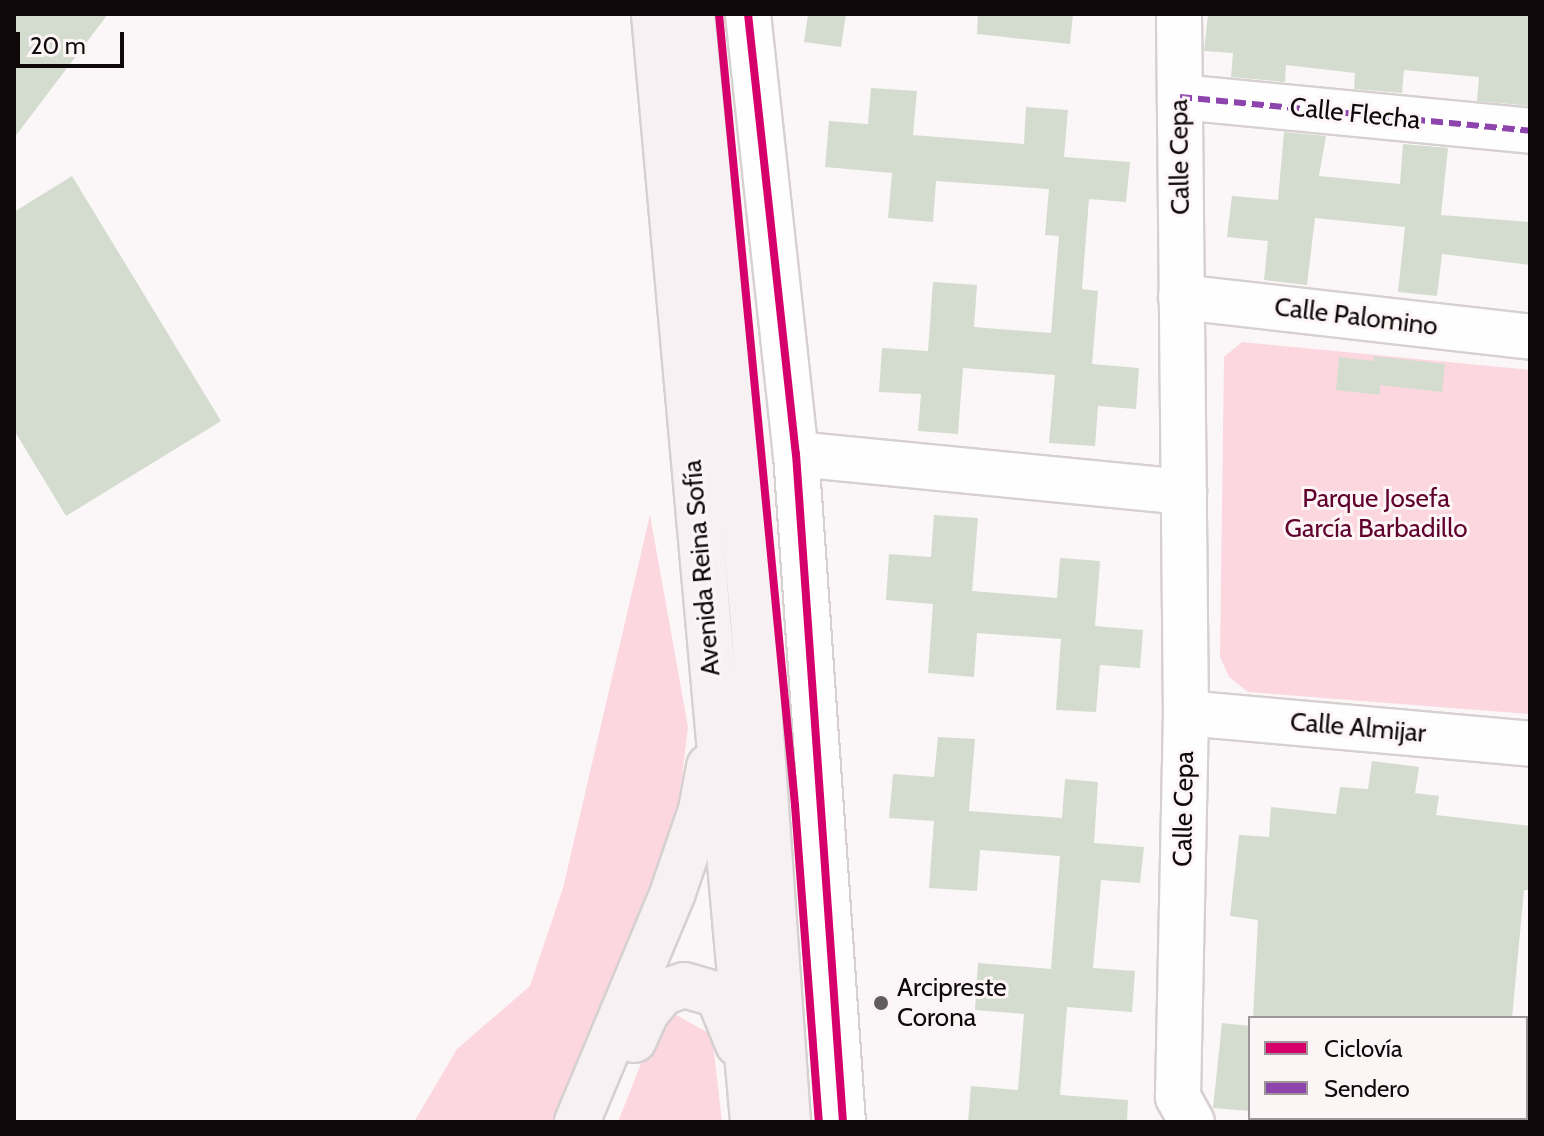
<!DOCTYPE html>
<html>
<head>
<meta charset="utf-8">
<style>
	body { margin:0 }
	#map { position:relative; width:1544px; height:1136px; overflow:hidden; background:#fbf6f7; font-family:Cabin,sans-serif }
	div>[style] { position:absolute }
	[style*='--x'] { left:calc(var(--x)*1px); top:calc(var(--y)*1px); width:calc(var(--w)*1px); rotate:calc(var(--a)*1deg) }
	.green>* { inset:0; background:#fcd7e0 }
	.building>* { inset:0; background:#d4dccf }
	.roads { filter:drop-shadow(2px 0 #d6d0d1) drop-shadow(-2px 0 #d6d0d1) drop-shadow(0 2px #d6d0d1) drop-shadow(0 -2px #d6d0d1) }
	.minor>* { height:44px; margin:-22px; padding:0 22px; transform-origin:22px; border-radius:22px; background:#fefefe }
	.major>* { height:44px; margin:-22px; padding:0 22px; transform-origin:22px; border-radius:22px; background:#f8f1f3 }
	.quiet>* { height:6px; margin-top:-3px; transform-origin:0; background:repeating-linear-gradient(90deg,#8e44ad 0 12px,transparent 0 18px) }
	.cycleway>* { height:8px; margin:-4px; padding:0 4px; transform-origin:4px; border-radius:4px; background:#d6006c }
	.dots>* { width:22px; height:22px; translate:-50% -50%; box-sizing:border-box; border:4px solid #fdf4f6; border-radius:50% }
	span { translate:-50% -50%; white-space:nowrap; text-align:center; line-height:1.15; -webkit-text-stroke:6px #fdf4f6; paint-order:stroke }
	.street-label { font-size:26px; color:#10090b }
	.park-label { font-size:26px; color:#60002d }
	.poi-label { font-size:26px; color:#10090b }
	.left { translate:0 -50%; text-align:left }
	.frame { position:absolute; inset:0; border:16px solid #10090b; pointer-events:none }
	.legend { position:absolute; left:1248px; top:1016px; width:280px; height:104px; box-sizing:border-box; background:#fdf4f6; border:2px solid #9e9698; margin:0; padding:10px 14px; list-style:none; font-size:24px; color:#10090b }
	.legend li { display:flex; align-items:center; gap:16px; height:40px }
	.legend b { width:40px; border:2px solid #9e9698 }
	.scale { position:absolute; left:16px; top:32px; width:108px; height:36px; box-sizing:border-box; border:4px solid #10090b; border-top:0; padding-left:10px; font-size:24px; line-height:28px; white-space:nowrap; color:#10090b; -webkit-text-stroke:6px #fdf4f6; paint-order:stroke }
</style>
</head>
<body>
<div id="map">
	<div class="green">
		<div style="clip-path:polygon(1242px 342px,1530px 370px,1530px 714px,1248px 692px,1229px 677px,1220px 657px,1224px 357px)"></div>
		<div style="clip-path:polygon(650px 515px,688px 727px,670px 877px,570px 1122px,414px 1122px,457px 1049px,530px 986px,563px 888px)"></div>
		<div style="clip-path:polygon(673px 1013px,712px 1035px,722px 1122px,618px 1122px,657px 1023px)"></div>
	</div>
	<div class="building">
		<div style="clip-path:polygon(14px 14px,108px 14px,14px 138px)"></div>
		<div style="clip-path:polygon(808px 14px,846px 14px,841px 47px,804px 42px)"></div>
		<div style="clip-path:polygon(978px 14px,1073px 14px,1070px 44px,977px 34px)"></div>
		<div style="clip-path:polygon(1208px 14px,1530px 14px,1530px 106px,1477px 101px,1479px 77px,1404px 70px,1402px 93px,1354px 89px,1355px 73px,1286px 65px,1285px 82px,1231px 77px,1233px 53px,1204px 51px)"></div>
		<div style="clip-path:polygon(871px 88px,917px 91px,913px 135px,1024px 144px,1026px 107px,1068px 110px,1064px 157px,1130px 162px,1126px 202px,1089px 199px,1082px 289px,1098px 291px,1092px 364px,1139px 368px,1136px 409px,1098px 406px,1095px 446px,1049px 443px,1055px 375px,963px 368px,958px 434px,918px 431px,921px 394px,879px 392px,882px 348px,928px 351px,933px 282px,977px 285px,974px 327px,1051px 333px,1059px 236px,1045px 235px,1049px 189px,936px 181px,933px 222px,888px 218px,892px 173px,825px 167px,829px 121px,868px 124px)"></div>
		<div style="clip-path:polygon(1284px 132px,1326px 136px,1319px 176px,1400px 184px,1403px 144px,1448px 148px,1441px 215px,1530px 222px,1530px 265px,1442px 254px,1437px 296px,1398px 292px,1405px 227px,1315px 218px,1307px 285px,1264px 280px,1268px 241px,1227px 237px,1232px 196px,1278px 200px)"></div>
		<div style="clip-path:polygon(72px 176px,221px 421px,66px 516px,14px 430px,14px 212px)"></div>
		<div style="clip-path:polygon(1374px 356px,1445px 364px,1442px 392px,1380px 385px,1380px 395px,1336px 390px,1339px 357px,1373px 361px)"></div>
		<div style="clip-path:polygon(934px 515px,978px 518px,972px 591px,1057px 598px,1060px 558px,1100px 561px,1095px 626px,1143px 630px,1140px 668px,1100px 665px,1096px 712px,1056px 710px,1061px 639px,977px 633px,974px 677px,928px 673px,933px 604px,886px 600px,889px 554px,931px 557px)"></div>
		<div style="clip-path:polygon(938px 737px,975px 739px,969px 811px,1062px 818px,1065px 779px,1098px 782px,1094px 843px,1144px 847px,1140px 883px,1101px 880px,1093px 968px,1135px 971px,1132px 1012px,1067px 1007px,1060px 1095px,1128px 1100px,1127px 1122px,968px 1122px,971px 1086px,1018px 1090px,1024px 1014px,975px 1010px,978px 963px,1051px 969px,1060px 856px,980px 850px,977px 891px,929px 888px,934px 821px,889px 818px,893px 774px,934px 777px)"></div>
		<div style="clip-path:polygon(1372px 761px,1419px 767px,1415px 793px,1439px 796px,1436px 815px,1530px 826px,1530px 890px,1524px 890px,1512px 1018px,1253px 1018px,1258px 920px,1230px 916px,1239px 835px,1269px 837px,1271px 807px,1336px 814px,1340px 787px,1368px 789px)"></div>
		<div style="clip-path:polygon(1222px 1023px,1250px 1026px,1250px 1111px,1213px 1108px)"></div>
	</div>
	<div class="roads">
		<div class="minor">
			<div style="--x:748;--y:14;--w:443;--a:83.8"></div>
			<div style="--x:796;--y:454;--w:670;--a:85.98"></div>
			<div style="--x:1179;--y:14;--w:699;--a:89.43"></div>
			<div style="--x:1186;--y:713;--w:384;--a:91.2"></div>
			<div style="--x:1178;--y:1097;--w:29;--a:61"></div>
			<div style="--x:1180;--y:97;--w:352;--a:5.5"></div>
			<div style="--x:1181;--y:297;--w:351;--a:6.5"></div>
			<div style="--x:796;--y:454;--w:390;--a:5.6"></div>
			<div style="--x:1186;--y:713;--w:345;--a:5.1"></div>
		</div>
		<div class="major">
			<div style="--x:654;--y:14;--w:1112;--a:84.89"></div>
			<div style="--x:692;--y:14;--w:609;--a:84.25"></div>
			<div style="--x:753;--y:620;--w:503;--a:86.01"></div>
			<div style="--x:634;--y:1040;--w:30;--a:-66"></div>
			<div style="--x:646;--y:1013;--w:26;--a:-51"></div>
			<div style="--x:662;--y:993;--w:23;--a:-20"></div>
			<div style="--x:684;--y:985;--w:35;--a:16"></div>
			<div style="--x:718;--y:995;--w:53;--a:67.8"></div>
			<div style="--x:577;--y:1122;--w:249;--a:-67.3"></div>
			<div style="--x:673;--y:892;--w:87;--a:-71.1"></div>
			<div style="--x:701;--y:810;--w:44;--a:-79.5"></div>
		</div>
	</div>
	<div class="quiet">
		<div style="--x:1180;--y:97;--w:352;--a:5.5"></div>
	</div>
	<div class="cycleway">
		<div style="--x:719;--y:14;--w:795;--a:84.51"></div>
		<div style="--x:795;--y:805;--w:318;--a:85.7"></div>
		<div style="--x:748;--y:14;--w:443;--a:83.8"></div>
		<div style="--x:796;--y:454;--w:670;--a:85.98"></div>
	</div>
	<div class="dots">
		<div style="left:881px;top:1003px;background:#625c5e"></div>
	</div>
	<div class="street-label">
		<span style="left:1355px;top:114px;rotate:6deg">Calle Flecha</span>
		<span style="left:1180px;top:157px;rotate:-91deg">Calle Cepa</span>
		<span style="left:1356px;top:317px;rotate:7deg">Calle Palomino</span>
		<span style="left:702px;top:568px;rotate:-95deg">Avenida Reina Sofía</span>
		<span style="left:1358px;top:728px;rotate:5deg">Calle Almijar</span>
		<span style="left:1184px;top:809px;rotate:-89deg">Calle Cepa</span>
	</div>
	<div class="park-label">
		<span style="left:1376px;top:514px">Parque Josefa<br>García Barbadillo</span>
	</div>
	<div class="poi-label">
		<span class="left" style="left:897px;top:1003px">Arcipreste<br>Corona</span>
	</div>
	<div class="frame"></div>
	<ul class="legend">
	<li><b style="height:10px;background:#d6006c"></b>Ciclovía</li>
	<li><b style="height:10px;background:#8e44ad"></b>Sendero</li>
	</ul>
	<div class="scale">20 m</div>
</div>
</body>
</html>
